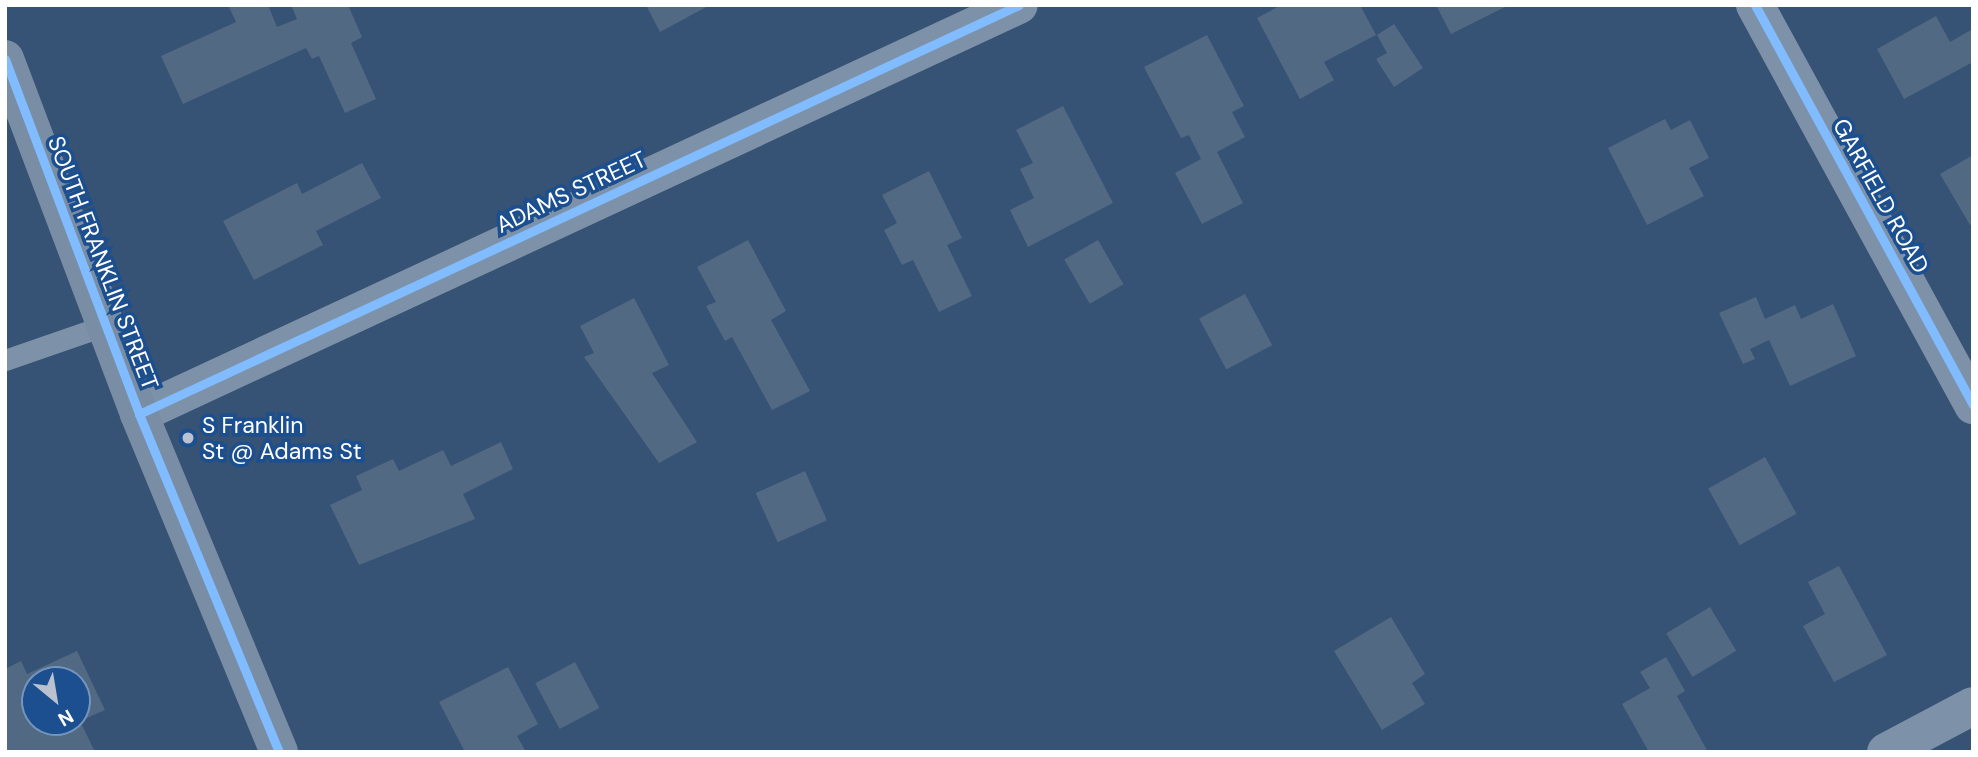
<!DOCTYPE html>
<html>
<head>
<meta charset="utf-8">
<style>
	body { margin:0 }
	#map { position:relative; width:1978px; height:757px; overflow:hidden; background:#365274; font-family:"DM Sans",sans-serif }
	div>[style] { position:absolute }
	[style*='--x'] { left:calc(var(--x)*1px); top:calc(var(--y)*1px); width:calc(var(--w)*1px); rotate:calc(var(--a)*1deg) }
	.building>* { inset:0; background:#526984; transform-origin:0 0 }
	.lane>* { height:21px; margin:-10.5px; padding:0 10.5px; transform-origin:10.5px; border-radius:10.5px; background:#7d92a8 }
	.street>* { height:38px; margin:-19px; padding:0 19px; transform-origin:19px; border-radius:19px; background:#7d92a8 }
	.secondary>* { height:38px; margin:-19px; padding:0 19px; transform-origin:19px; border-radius:19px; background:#798da4 }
	.cycleway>* { height:9px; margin:-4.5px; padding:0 4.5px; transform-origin:4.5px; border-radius:4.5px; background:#80bcff }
	.dots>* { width:19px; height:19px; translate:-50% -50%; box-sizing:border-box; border:4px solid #1b4f8f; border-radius:50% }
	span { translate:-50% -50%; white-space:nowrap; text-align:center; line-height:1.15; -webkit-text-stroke:7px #1b4f8f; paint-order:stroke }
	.street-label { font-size:23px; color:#fff }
	.poi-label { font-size:23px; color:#fff }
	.left { translate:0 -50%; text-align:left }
	.frame { position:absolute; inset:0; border:7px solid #fff; pointer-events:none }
	.north { position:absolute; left:21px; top:666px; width:70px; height:70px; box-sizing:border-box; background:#1b4f8f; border:2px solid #7695bc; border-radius:50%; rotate:150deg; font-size:19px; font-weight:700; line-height:28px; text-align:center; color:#fff }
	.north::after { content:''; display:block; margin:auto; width:24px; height:32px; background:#b9c2ce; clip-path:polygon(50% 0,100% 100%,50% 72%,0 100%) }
</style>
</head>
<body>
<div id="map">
	<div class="building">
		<div style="clip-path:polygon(228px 5px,268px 5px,277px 27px,297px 19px,291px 5px,348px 5px,362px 37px,351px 43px,376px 99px,345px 113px,319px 56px,312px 59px,306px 48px,183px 104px,161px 56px,236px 22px)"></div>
		<div style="clip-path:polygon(646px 5px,710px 5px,660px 32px)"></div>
		<div style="clip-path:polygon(1281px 5px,1360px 5px,1376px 35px,1324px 62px,1334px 80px,1300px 99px,1257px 18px)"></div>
		<div style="clip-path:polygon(1436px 5px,1509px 5px,1451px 34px)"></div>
		<div style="clip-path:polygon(1936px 16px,1950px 42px,1971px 30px,1973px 62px,1904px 99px,1877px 49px)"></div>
		<div style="clip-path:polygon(1394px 24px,1423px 68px,1394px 87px,1376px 59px,1387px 53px,1377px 35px)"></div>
		<div style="clip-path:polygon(1207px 35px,1244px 106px,1232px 112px,1245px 137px,1217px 152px,1243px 203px,1202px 224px,1175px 173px,1201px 159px,1189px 135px,1181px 138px,1144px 67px)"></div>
		<div style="clip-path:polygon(1063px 106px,1113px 203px,1028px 247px,1010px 210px,1034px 198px,1020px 169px,1033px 163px,1016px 130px)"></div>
		<div style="clip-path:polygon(1665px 119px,1671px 130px,1690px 120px,1709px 158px,1689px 168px,1704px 196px,1647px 225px,1608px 148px)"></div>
		<div style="clip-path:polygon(1973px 155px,1973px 224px,1970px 225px,1940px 174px)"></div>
		<div style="clip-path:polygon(362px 163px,381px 198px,316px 231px,323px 245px,254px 280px,223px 221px,297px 183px,302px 194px)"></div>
		<div style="clip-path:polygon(929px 171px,962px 238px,947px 245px,972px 296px,939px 312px,913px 260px,902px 265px,884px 230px,897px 223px,882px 195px)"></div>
		<div style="clip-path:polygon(748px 240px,786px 311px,771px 320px,810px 391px,772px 410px,732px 337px,725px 341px,706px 306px,716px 302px,697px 267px)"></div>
		<div style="left:1098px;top:240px;width:51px;height:39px;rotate:60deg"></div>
		<div style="left:1245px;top:294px;width:58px;height:52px;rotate:62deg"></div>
		<div style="clip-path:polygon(1756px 297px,1765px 319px,1795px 305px,1801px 319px,1833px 304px,1856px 356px,1790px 386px,1769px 340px,1750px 349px,1755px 359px,1743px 364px,1719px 313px)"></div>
		<div style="clip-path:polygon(634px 298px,669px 365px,652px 373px,697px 442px,659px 463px,584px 357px,594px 353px,580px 326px)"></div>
		<div style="clip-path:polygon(501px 442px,513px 469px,463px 494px,475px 519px,359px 565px,330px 505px,362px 490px,356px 476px,393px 459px,399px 471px,443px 450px,451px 466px)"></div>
		<div style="left:1765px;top:457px;width:65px;height:65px;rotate:61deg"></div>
		<div style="left:805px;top:471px;width:54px;height:54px;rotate:66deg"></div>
		<div style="clip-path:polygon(1839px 566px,1887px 655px,1834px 682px,1803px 626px,1825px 614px,1808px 582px)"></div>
		<div style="left:1710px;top:607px;width:51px;height:51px;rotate:59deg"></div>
		<div style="clip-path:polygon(1391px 617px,1425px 674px,1412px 683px,1425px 704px,1382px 730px,1334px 651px)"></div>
		<div style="clip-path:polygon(evenodd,77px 651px,105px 710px,80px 721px,95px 752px,5px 752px,5px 669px,21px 661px,27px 674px,77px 651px,35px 680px,77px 680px,77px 722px,35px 722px,35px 680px)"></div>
		<div style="clip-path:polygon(1666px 657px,1685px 691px,1677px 696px,1708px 752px,1649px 752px,1622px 704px,1650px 688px,1640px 672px)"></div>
		<div style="left:575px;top:662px;width:52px;height:45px;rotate:62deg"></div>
		<div style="clip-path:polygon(508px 667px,538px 724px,517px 736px,526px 752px,465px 752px,439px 702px)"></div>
	</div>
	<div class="lane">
		<div style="--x:5;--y:360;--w:107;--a:-19.1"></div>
	</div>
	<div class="street">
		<div style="--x:1755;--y:5;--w:456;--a:61.4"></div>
		<div style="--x:139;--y:414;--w:970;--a:-24.93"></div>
		<div style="--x:1886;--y:752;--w:98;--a:-27.9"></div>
	</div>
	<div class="secondary">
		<div style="--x:5;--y:59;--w:379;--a:69.3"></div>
		<div style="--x:139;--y:414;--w:366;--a:67.5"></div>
	</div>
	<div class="cycleway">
		<div style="--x:1755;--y:5;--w:456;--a:61.4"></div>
		<div style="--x:5;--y:59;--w:379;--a:69.3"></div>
		<div style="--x:139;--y:414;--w:366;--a:67.5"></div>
		<div style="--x:139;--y:414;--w:970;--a:-24.93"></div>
	</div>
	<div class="dots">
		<div style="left:188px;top:438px;background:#b9c2ce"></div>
	</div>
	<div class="street-label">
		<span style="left:571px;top:192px;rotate:-25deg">ADAMS STREET</span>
		<span style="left:1881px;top:196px;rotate:61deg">GARFIELD ROAD</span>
		<span style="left:103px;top:263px;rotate:69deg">SOUTH FRANKLIN STREET</span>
	</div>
	<div class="poi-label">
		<span class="left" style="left:202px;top:438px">S Franklin<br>St @ Adams St</span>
	</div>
	<div class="frame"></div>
	<div class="north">N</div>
</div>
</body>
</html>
